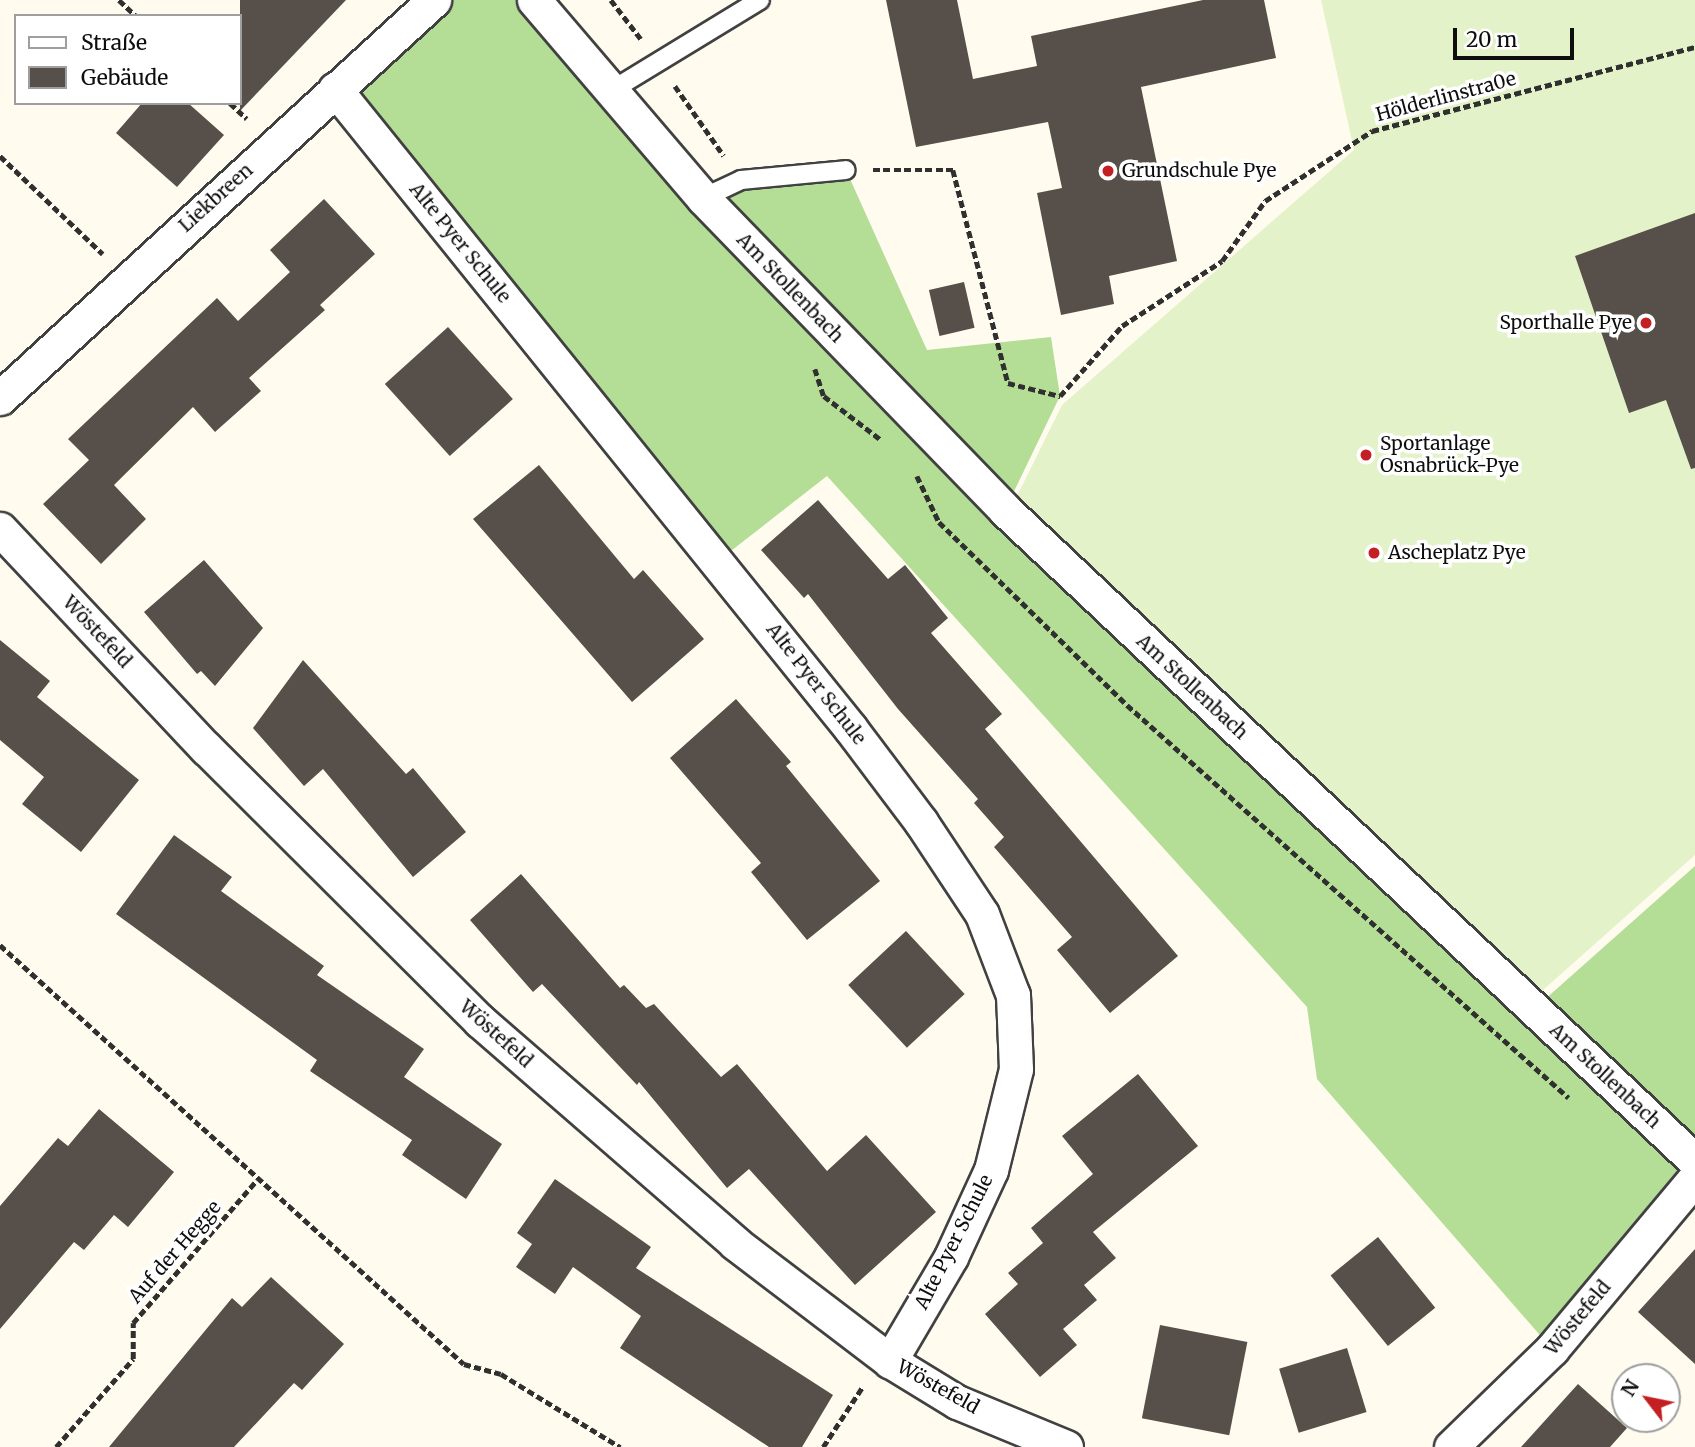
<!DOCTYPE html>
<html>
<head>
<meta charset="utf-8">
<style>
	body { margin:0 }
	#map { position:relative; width:1695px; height:1447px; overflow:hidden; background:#fffcef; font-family:Merriweather,serif }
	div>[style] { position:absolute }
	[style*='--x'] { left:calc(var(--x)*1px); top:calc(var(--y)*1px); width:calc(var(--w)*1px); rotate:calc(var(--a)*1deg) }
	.forest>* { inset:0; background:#b4dd96 }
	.pitch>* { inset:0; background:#e3f2c9 }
	.building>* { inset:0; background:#574f4a; transform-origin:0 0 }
	.path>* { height:4.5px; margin-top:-2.25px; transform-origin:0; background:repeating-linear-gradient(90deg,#303030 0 7px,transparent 0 10.5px) }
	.roads { filter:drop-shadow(2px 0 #414141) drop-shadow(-2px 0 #414141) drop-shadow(0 2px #414141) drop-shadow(0 -2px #414141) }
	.lane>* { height:18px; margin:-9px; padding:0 9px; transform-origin:9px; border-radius:9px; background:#fff }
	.street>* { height:33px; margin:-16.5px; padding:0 16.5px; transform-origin:16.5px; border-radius:16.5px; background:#fff }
	.dots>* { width:19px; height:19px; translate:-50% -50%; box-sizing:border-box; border:4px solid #fff; border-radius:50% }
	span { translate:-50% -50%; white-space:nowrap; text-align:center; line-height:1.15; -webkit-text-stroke:7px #fff; paint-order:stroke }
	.street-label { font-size:19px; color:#0e0e0e }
	.poi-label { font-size:19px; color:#0e0e0e }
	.left { translate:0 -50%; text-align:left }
	.right { translate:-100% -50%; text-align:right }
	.legend { position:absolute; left:14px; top:14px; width:228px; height:91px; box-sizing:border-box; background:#fff; border:2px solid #9f9f9f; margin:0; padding:9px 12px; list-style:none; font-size:21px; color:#0e0e0e }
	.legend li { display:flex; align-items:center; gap:14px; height:35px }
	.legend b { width:35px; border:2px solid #9f9f9f }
	.north { position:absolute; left:1611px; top:1363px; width:70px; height:70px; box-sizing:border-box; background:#fff; border:2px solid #9f9f9f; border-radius:50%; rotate:302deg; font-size:19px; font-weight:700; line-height:28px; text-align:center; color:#0e0e0e }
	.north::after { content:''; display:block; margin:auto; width:24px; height:32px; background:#c42024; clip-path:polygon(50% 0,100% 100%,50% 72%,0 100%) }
	.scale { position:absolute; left:1453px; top:28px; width:121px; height:32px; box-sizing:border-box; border:4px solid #0e0e0e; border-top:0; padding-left:9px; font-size:21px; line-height:24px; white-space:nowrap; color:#0e0e0e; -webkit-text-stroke:5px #fff; paint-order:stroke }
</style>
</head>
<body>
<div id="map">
	<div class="forest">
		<div style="clip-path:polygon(434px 0,534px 0,703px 198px,741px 180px,846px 170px,927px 350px,1051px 337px,1060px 396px,1005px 510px,1534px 1009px,1695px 866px,1695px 1178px,1552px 1349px,1317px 1079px,1307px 1007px,827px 476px,718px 561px,335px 89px)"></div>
	</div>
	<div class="pitch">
		<div style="clip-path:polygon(1321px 0,1695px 0,1695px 855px,1534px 998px,1012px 506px,1062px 405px,1354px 150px)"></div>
	</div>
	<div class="building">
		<div style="clip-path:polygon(240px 0,346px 0,240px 111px)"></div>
		<div style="clip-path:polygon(886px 0,957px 0,973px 79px,1037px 66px,1031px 36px,1203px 0,1264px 0,1276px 58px,1141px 87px,1177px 261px,1109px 276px,1114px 304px,1061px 315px,1037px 193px,1062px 188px,1048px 122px,916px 147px)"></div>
		<div style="clip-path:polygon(142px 103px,188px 103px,224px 135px,177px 187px,116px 133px)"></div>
		<div style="clip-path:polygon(324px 199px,375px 254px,320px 305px,325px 310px,249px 378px,261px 391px,215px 432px,193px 407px,114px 485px,146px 519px,101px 564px,43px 504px,89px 460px,68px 439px,217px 298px,238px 321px,290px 272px,270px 250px)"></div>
		<div style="clip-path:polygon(1695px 213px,1695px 468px,1691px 469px,1666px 400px,1629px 413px,1575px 256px)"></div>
		<div style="left:964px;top:282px;width:47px;height:36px;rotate:77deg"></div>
		<div style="left:448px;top:327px;width:97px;height:85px;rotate:48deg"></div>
		<div style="clip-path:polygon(539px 465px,634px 579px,643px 570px,704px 639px,632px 702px,473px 519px)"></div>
		<div style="clip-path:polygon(818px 500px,888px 579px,905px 565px,948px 618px,931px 633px,1002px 714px,985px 729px,1178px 956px,1110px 1013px,1057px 950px,1072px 937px,994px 847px,1004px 837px,974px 803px,978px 799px,898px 709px,808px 594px,804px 598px,761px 550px)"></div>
		<div style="clip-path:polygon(204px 560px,263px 628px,215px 686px,201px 671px,197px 674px,144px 612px)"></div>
		<div style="clip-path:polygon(0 640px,50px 681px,37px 697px,139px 780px,81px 852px,22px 804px,44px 777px,0 740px)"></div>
		<div style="clip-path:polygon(303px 660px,406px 774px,413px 768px,466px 832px,413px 877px,323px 769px,304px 786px,253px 728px)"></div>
		<div style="clip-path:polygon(736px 699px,791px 762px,786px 766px,880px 881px,807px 940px,751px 872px,761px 863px,670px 758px)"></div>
		<div style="clip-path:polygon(174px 835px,232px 877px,221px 891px,324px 966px,317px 975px,424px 1049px,404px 1077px,502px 1144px,466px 1199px,402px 1155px,412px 1140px,310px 1071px,317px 1060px,116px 914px)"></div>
		<div style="clip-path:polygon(521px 874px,620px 988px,624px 985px,646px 1008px,654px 1004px,721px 1077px,737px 1064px,827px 1171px,866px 1135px,936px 1212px,855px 1285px,749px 1169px,727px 1188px,639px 1082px,637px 1085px,542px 984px,533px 992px,470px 920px)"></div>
		<div style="left:906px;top:931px;width:86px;height:79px;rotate:47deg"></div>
		<div style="clip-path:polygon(1138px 1074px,1198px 1146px,1093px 1232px,1116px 1258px,1084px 1285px,1097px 1300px,1063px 1329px,1077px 1345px,1040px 1377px,985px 1314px,1018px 1284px,1008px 1273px,1043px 1243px,1031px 1228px,1093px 1174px,1062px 1136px)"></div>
		<div style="clip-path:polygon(99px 1109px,174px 1172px,128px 1227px,114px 1215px,84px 1250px,74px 1242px,0 1329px,0 1206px,58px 1138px,68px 1146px)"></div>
		<div style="clip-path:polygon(555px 1179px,651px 1247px,636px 1268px,833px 1395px,802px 1447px,769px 1447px,620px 1348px,641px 1316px,573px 1267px,555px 1294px,516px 1267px,532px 1244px,517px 1233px)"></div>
		<div style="left:1378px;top:1237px;width:91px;height:61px;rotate:51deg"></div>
		<div style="clip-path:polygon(1695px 1249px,1695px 1364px,1638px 1312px)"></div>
		<div style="clip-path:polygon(271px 1277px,344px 1344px,302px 1390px,294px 1383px,234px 1447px,109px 1447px,232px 1298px,242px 1307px)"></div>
		<div style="left:1160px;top:1325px;width:89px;height:95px;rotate:11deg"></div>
		<div style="left:1347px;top:1348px;width:67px;height:71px;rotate:73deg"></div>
		<div style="clip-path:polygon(1578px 1384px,1627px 1428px,1610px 1447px,1521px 1447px)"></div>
	</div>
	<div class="path">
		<div style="--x:119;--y:0;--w:23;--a:43"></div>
		<div style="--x:611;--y:0;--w:49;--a:52.4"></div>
		<div style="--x:675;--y:86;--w:85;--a:55"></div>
		<div style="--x:230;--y:103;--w:23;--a:43"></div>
		<div style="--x:0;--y:156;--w:142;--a:43.6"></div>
		<div style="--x:873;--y:170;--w:80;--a:0"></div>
		<div style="--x:953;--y:170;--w:220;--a:75.5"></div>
		<div style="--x:1008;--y:383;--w:54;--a:14"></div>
		<div style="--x:1060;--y:396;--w:94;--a:-48.5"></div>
		<div style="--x:1122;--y:326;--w:119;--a:-33"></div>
		<div style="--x:1222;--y:261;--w:74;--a:-54.4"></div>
		<div style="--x:1265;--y:201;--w:128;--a:-33.2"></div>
		<div style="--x:1372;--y:131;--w:334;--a:-14.6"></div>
		<div style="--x:815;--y:369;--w:28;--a:72"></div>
		<div style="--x:824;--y:396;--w:71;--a:37.5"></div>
		<div style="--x:917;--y:476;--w:51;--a:64.4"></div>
		<div style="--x:939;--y:522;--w:262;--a:44.2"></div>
		<div style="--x:1127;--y:705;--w:591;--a:41.64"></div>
		<div style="--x:0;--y:945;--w:625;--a:42.08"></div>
		<div style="--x:464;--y:1364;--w:38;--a:15"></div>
		<div style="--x:501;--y:1374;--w:140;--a:31.5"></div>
		<div style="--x:56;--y:1447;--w:117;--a:-48.8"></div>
		<div style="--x:133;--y:1359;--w:36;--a:-90"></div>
		<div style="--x:133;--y:1323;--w:189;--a:-49.1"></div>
		<div style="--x:823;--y:1447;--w:73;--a:-56.7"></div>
	</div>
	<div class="roads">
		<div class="lane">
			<div style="--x:614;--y:89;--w:171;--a:-31.4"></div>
			<div style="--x:703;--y:198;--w:42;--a:-25.3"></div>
			<div style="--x:741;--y:180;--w:105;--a:-5.4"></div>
		</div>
		<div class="street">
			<div style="--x:534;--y:0;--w:260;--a:49.5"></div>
			<div style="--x:703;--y:198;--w:434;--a:45.9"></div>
			<div style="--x:1005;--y:510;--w:949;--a:43.33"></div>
			<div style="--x:335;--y:89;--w:822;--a:51.12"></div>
			<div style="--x:851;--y:729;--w:116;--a:53"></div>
			<div style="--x:921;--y:822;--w:110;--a:56.5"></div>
			<div style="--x:982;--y:914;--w:87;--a:69.1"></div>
			<div style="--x:1013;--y:995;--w:74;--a:87.7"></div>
			<div style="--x:1016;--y:1069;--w:104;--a:103.9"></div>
			<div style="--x:991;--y:1170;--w:96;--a:114.7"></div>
			<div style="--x:951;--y:1257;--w:121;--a:120.4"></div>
			<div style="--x:0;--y:398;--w:589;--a:-42.52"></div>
			<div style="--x:0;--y:529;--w:301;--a:46.8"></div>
			<div style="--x:206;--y:748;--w:387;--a:44.9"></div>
			<div style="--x:480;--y:1021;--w:338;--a:41"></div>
			<div style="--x:735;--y:1243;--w:195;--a:37.3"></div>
			<div style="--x:890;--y:1361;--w:79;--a:31.5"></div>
			<div style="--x:957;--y:1402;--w:118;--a:22.4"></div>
			<div style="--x:1451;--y:1447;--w:141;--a:-44.1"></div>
			<div style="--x:1552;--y:1349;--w:223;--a:-50.1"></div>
		</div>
	</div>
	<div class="dots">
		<div style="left:1108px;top:171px;background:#c42024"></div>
		<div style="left:1646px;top:323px;background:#c42024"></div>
		<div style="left:1366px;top:455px;background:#c42024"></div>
		<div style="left:1374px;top:553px;background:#c42024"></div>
	</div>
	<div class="street-label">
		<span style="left:1446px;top:97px;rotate:-15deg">Hölderlinstra0e</span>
		<span style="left:216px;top:198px;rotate:-42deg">Liekbreen</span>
		<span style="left:460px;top:243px;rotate:51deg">Alte Pyer Schule</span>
		<span style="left:790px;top:288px;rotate:46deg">Am Stollenbach</span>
		<span style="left:97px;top:632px;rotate:47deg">Wöstefeld</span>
		<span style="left:816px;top:684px;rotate:52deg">Alte Pyer Schule</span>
		<span style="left:1192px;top:687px;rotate:43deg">Am Stollenbach</span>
		<span style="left:496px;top:1034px;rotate:42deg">Wöstefeld</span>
		<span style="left:1605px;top:1076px;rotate:43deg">Am Stollenbach</span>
		<span style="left:954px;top:1242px;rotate:-63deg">Alte Pyer Schule</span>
		<span style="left:175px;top:1252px;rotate:-49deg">Auf der Hegge</span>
		<span style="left:1578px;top:1318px;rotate:-50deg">Wöstefeld</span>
		<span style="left:938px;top:1387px;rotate:29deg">Wöstefeld</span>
	</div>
	<div class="poi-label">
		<span class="left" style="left:1122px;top:171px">Grundschule Pye</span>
		<span class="right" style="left:1632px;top:323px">Sporthalle Pye</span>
		<span class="left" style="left:1380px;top:455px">Sportanlage<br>Osnabrück-Pye</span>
		<span class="left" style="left:1388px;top:553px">Ascheplatz Pye</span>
	</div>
	<ul class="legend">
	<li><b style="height:9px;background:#fff"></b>Straße</li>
	<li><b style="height:19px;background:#574f4a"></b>Gebäude</li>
	</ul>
	<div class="north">N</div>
	<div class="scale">20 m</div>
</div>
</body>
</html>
